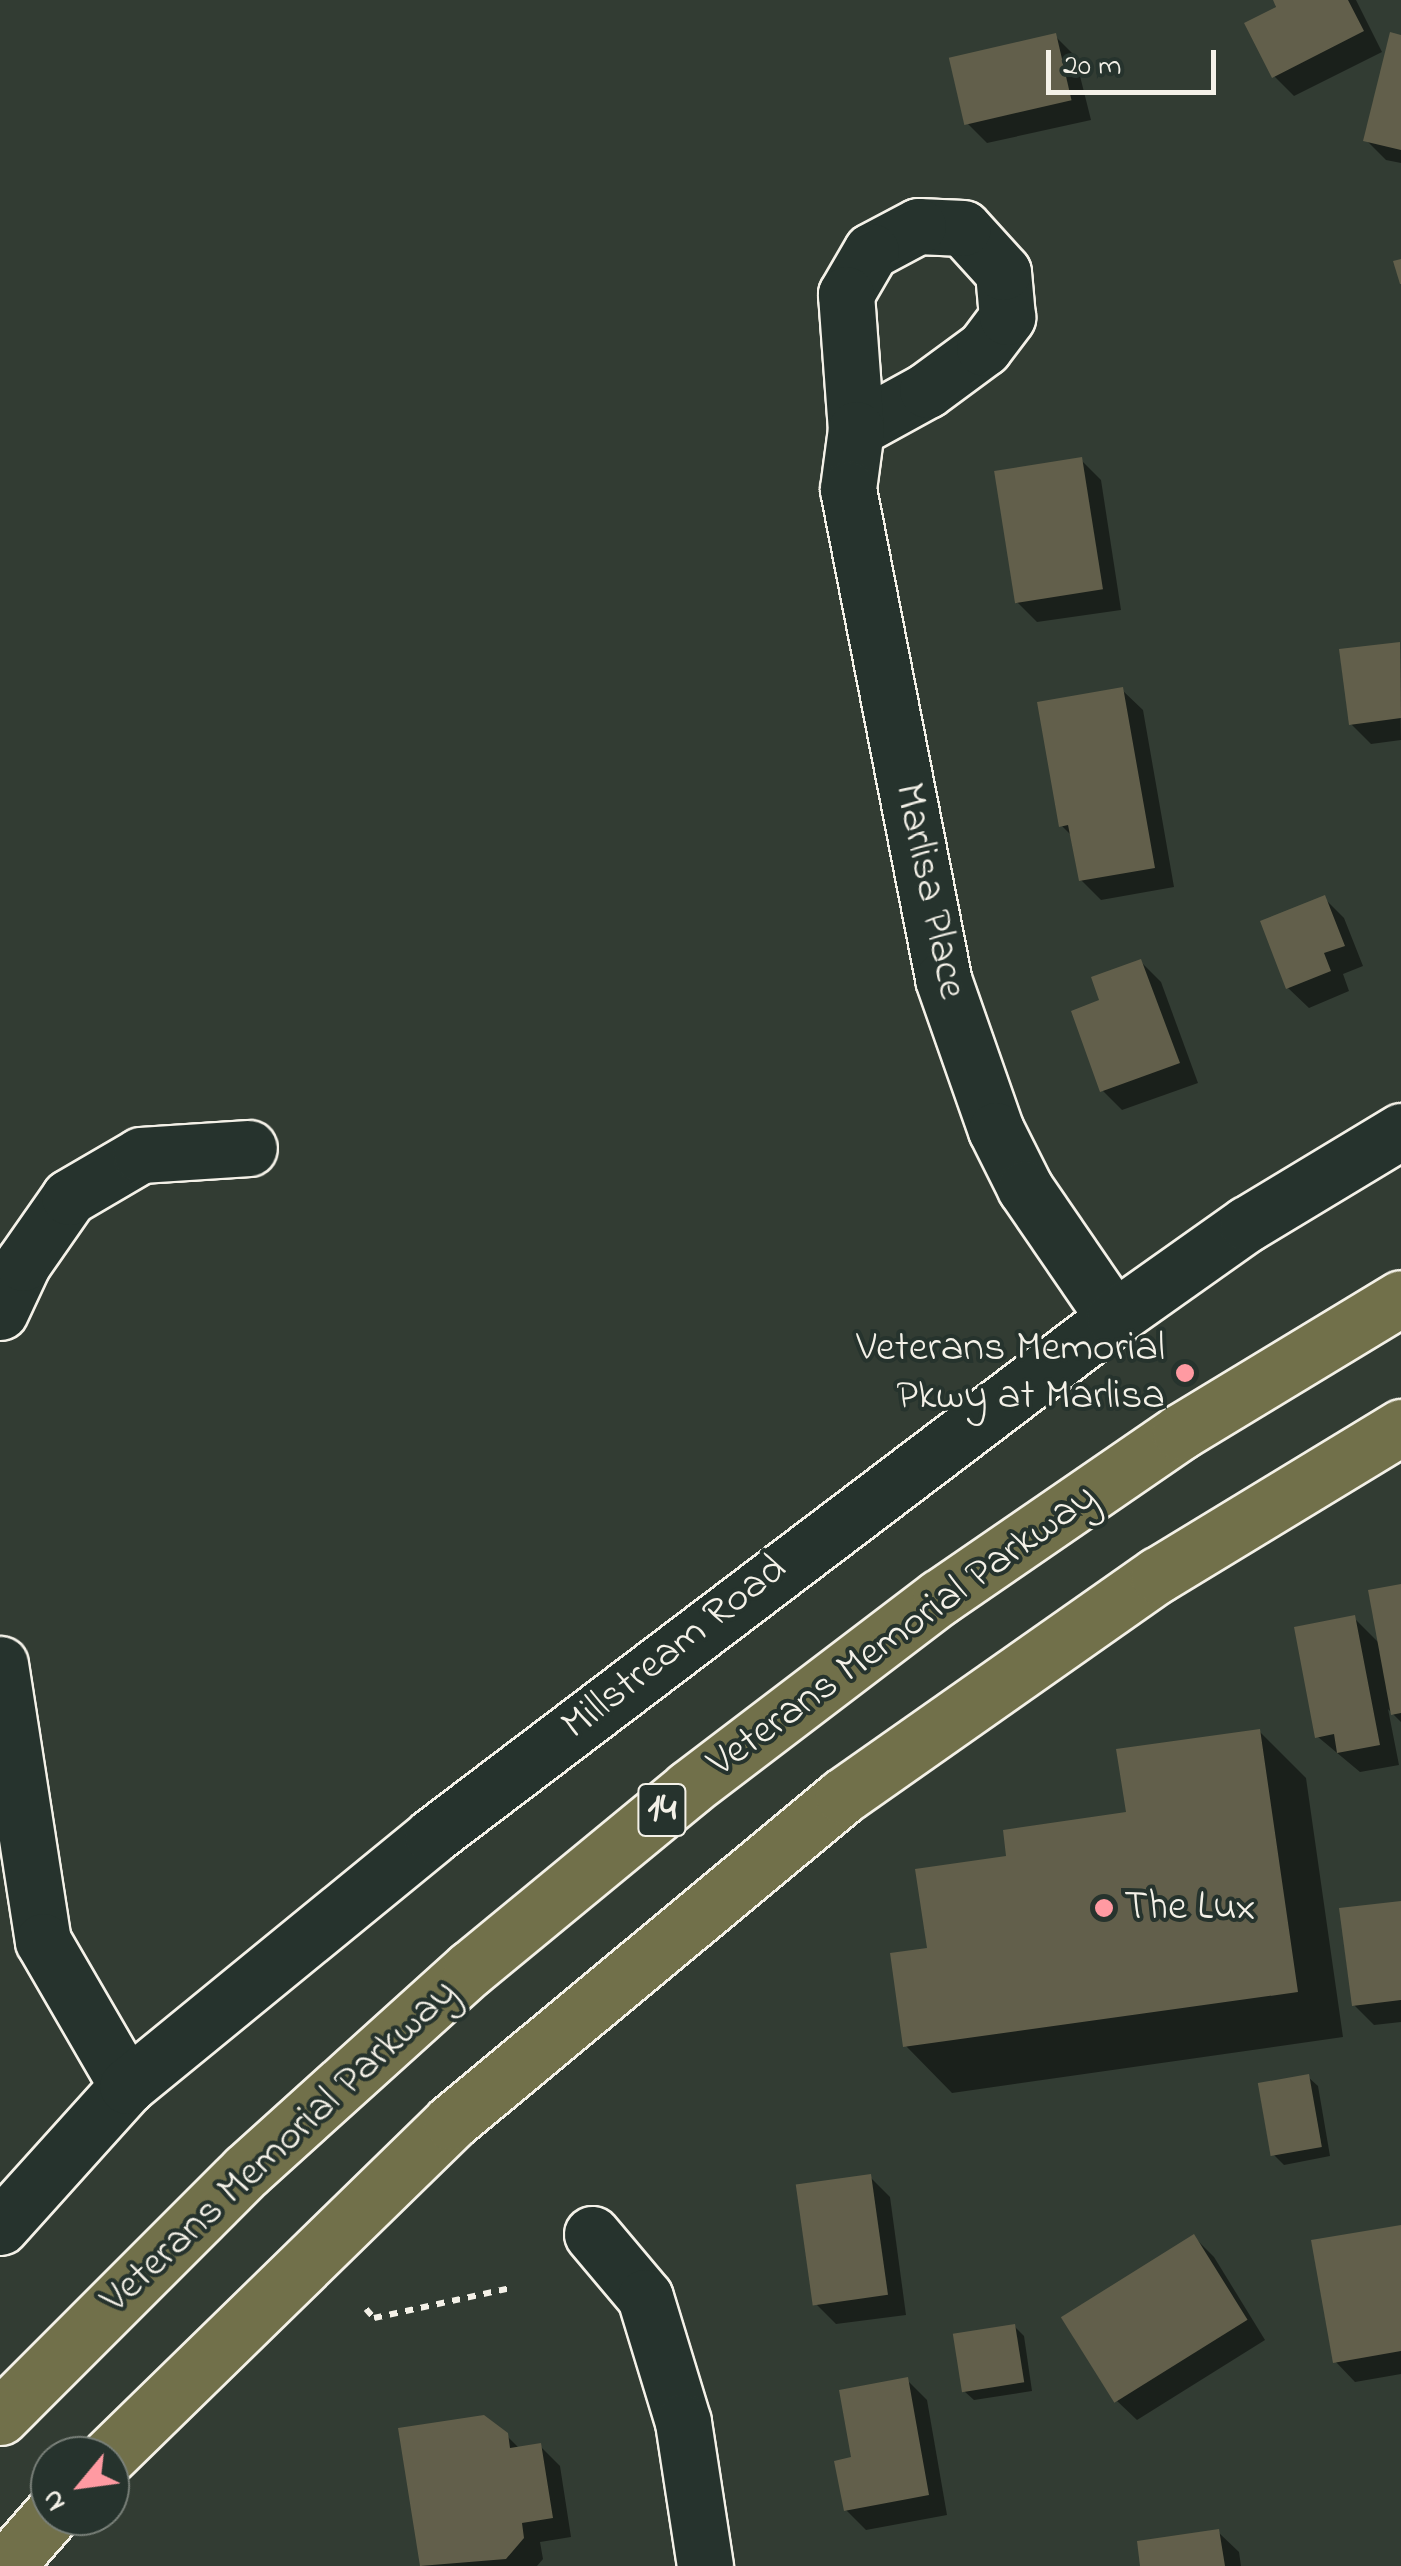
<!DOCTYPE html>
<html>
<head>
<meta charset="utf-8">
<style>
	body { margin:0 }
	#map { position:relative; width:1401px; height:2566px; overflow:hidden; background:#323c33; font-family:"Indie Flower",sans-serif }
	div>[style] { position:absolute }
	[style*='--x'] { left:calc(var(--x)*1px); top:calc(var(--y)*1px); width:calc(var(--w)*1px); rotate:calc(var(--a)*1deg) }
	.shadow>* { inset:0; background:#0007 }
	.building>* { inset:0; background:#625f4b; transform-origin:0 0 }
	.path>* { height:6px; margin-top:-3px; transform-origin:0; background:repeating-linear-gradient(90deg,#f4f1e8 0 8px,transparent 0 16px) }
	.roads { filter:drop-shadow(2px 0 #f4f1e8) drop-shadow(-2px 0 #f4f1e8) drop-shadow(0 2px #f4f1e8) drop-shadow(0 -2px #f4f1e8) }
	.street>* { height:55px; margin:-27.5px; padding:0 27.5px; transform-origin:27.5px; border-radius:27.5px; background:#26332d }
	.primary>* { height:55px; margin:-27.5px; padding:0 27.5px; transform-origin:27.5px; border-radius:27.5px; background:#71704a }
	.dots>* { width:28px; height:28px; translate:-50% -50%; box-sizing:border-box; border:5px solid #26332d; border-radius:50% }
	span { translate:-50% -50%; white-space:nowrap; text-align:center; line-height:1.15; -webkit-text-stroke:8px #26332d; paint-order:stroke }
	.shield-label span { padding:2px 8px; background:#26332d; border:2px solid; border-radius:8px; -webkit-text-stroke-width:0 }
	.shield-label { font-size:40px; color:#f4f1e8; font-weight:700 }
	.street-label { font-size:42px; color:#f4f1e8 }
	.poi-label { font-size:42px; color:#f4f1e8 }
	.right { translate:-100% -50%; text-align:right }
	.left { translate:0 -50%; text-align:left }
	.north { position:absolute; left:30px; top:2436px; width:100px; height:100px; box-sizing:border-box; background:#26332d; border:2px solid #787f78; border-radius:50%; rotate:241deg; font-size:28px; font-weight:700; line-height:40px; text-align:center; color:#f4f1e8 }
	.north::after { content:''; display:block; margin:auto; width:35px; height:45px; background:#ff9aa2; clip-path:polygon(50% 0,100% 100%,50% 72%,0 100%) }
	.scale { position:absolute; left:1046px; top:50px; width:170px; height:45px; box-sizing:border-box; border:5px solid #f4f1e8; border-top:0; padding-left:12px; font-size:30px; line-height:35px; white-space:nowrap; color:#f4f1e8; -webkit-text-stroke:8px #26332d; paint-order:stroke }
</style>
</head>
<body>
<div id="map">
	<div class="shadow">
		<div style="clip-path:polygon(1276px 0,1356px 0,1382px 52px,1294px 96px,1274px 76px)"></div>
		<div style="clip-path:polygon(1055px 36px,1075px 56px,1091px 120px,987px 143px,967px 123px)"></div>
		<div style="clip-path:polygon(1401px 37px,1401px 163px,1386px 160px,1366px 140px)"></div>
		<div style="clip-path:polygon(1081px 460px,1101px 480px,1121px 610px,1037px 622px,1017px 602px)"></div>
		<div style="clip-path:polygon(1399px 644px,1401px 740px,1371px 744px,1351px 724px)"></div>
		<div style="clip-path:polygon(1122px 690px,1143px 710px,1174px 887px,1101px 900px,1081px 880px,1073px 837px,1062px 826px)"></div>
		<div style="clip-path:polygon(1324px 898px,1344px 918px,1363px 966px,1343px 974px,1349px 991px,1309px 1008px,1288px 988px)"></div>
		<div style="clip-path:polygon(1141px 962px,1161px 982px,1198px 1083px,1122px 1110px,1102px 1090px,1102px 1002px)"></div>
		<div style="clip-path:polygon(1401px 1587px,1401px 1722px,1388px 1709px,1399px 1765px,1360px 1772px,1318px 1737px,1354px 1618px,1380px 1644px)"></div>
		<div style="clip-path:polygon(1260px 1732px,1306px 1778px,1343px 2037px,952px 2093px,906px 2046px,929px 1950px,1009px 1858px,1128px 1814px)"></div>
		<div style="clip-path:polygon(1401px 1903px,1401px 2022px,1374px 2025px,1354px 2005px)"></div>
		<div style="clip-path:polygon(1308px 2077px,1318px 2086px,1330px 2156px,1284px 2165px,1274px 2155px)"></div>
		<div style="clip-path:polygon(870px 2177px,890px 2197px,906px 2315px,836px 2324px,816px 2304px)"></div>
		<div style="clip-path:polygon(1401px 2227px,1401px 2374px,1355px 2382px,1335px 2361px)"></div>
		<div style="clip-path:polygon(1194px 2237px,1214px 2257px,1265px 2340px,1137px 2420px,1117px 2401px)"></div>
		<div style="clip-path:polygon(1014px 2326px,1024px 2336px,1032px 2391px,974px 2400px,964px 2391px)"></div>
		<div style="clip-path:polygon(907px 2380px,927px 2400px,947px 2515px,866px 2530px,846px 2510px,854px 2459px)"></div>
		<div style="clip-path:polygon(401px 2430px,506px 2435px,520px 2449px,540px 2446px,560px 2466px,571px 2537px,540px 2542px,543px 2559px,537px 2566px,422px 2566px)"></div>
		<div style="clip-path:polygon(1218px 2532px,1239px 2552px,1241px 2566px,1143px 2566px)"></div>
	</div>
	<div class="building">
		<div style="clip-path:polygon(1273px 0,1348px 0,1364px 31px,1272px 78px,1244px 23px,1276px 7px)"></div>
		<div style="clip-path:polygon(1390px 32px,1401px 35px,1401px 150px,1363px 141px)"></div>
		<div style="left:1056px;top:33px;width:69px;height:110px;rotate:77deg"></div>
		<div style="clip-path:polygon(1401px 259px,1401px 284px,1400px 284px,1393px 261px)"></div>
		<div style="left:1082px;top:457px;width:134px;height:89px;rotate:81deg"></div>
		<div style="clip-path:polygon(1400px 642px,1401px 718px,1349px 725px,1339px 649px)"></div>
		<div style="clip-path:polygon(1123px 687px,1155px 868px,1079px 881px,1068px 825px,1059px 827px,1037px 702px)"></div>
		<div style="clip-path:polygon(1325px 895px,1345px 946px,1324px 953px,1331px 971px,1286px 989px,1260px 921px)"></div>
		<div style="clip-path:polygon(1141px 959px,1180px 1063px,1100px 1092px,1071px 1011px,1099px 1000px,1091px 977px)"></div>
		<div style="clip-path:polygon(1401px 1584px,1401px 1713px,1391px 1715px,1368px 1590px)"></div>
		<div style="clip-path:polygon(1355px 1615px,1380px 1745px,1337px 1753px,1334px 1734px,1315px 1738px,1294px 1627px)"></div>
		<div style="clip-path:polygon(1260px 1729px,1298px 1992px,903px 2047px,890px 1953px,927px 1948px,915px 1869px,1006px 1856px,1003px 1830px,1126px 1812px,1116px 1749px)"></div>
		<div style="clip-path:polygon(1401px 1901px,1401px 2000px,1352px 2006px,1339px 1908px)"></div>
		<div style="left:1309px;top:2074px;width:74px;height:52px;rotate:80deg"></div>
		<div style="left:871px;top:2174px;width:122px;height:76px;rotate:82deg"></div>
		<div style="clip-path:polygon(1401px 2225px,1401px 2351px,1333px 2363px,1311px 2240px)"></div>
		<div style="left:1194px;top:2234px;width:101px;height:157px;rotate:58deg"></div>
		<div style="left:1015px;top:2324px;width:59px;height:63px;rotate:81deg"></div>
		<div style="clip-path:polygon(908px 2377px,929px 2495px,844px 2511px,834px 2461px,851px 2457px,839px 2390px)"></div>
		<div style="clip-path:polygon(484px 2415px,508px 2433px,510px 2448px,541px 2443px,553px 2518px,522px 2523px,524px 2538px,506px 2559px,420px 2566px,398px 2428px)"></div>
		<div style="clip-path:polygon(1219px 2529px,1225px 2566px,1140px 2566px,1137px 2541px)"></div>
	</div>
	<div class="path">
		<div style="--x:366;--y:2309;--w:12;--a:48"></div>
		<div style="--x:374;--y:2318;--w:139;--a:-12.4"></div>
	</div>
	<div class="roads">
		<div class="street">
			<div style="--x:856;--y:429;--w:81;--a:-28.8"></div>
			<div style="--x:927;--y:390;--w:71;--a:-36.4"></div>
			<div style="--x:984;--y:348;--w:39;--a:-53"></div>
			<div style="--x:1007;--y:317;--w:45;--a:-95.1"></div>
			<div style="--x:1003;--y:272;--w:59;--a:-132.3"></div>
			<div style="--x:963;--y:228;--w:45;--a:-177.5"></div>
			<div style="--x:918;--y:226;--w:53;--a:152"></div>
			<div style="--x:871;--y:251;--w:50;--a:120.2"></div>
			<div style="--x:846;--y:294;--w:135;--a:85.8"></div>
			<div style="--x:856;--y:429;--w:61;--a:97.6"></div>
			<div style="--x:848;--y:489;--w:499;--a:79"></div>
			<div style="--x:943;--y:979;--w:160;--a:70.7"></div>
			<div style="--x:996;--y:1130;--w:65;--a:63.4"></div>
			<div style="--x:1025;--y:1188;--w:158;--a:55.6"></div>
			<div style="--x:0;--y:1312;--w:54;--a:-64.9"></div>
			<div style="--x:23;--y:1263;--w:80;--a:-55.1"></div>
			<div style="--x:69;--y:1197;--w:83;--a:-30.3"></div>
			<div style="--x:141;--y:1155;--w:108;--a:-3.7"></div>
			<div style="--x:0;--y:1664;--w:280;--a:81.2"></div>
			<div style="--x:43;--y:1941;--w:168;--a:59.9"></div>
			<div style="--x:0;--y:2227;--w:190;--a:-48"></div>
			<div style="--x:127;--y:2086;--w:394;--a:-39.3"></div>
			<div style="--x:432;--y:1836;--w:856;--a:-37.22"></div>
			<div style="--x:1114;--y:1318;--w:163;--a:-35.3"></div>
			<div style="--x:1247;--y:1224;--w:180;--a:-31.1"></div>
			<div style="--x:592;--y:2234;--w:82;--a:49.9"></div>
			<div style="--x:645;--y:2297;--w:131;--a:73.1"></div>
			<div style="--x:683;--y:2422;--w:146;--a:81.3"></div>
		</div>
		<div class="primary">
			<div style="--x:0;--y:2417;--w:348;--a:-45"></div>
			<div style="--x:246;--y:2171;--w:303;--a:-42.1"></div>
			<div style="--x:471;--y:1968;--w:283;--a:-39.5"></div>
			<div style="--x:689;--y:1788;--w:315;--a:-37.3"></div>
			<div style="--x:940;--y:1597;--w:291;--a:-34.5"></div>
			<div style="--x:1180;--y:1432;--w:258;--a:-31.2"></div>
			<div style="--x:109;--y:2456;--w:478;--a:-44.3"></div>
			<div style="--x:451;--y:2122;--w:510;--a:-39.75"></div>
			<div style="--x:843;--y:1796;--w:385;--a:-35.1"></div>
			<div style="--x:1158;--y:1575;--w:285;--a:-31.3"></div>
			<div style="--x:6;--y:2566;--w:67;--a:-48.7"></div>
		</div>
	</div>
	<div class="dots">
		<div style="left:1185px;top:1373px;background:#ff9aa2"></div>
		<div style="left:1104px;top:1908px;background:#ff9aa2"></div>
	</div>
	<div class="shield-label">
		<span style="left:662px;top:1810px">14</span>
	</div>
	<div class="street-label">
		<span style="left:929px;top:891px;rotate:78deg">Marlisa Place</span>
		<span style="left:903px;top:1631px;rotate:-36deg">Veterans Memorial Parkway</span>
		<span style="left:675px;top:1648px;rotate:-38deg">Millstream Road</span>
		<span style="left:280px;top:2147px;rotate:-43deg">Veterans Memorial Parkway</span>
	</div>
	<div class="poi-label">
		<span class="right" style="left:1165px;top:1373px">Veterans Memorial<br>Pkwy at Marlisa</span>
		<span class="left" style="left:1124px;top:1908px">The Lux</span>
	</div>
	<div class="north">N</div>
	<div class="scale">20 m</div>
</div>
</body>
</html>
